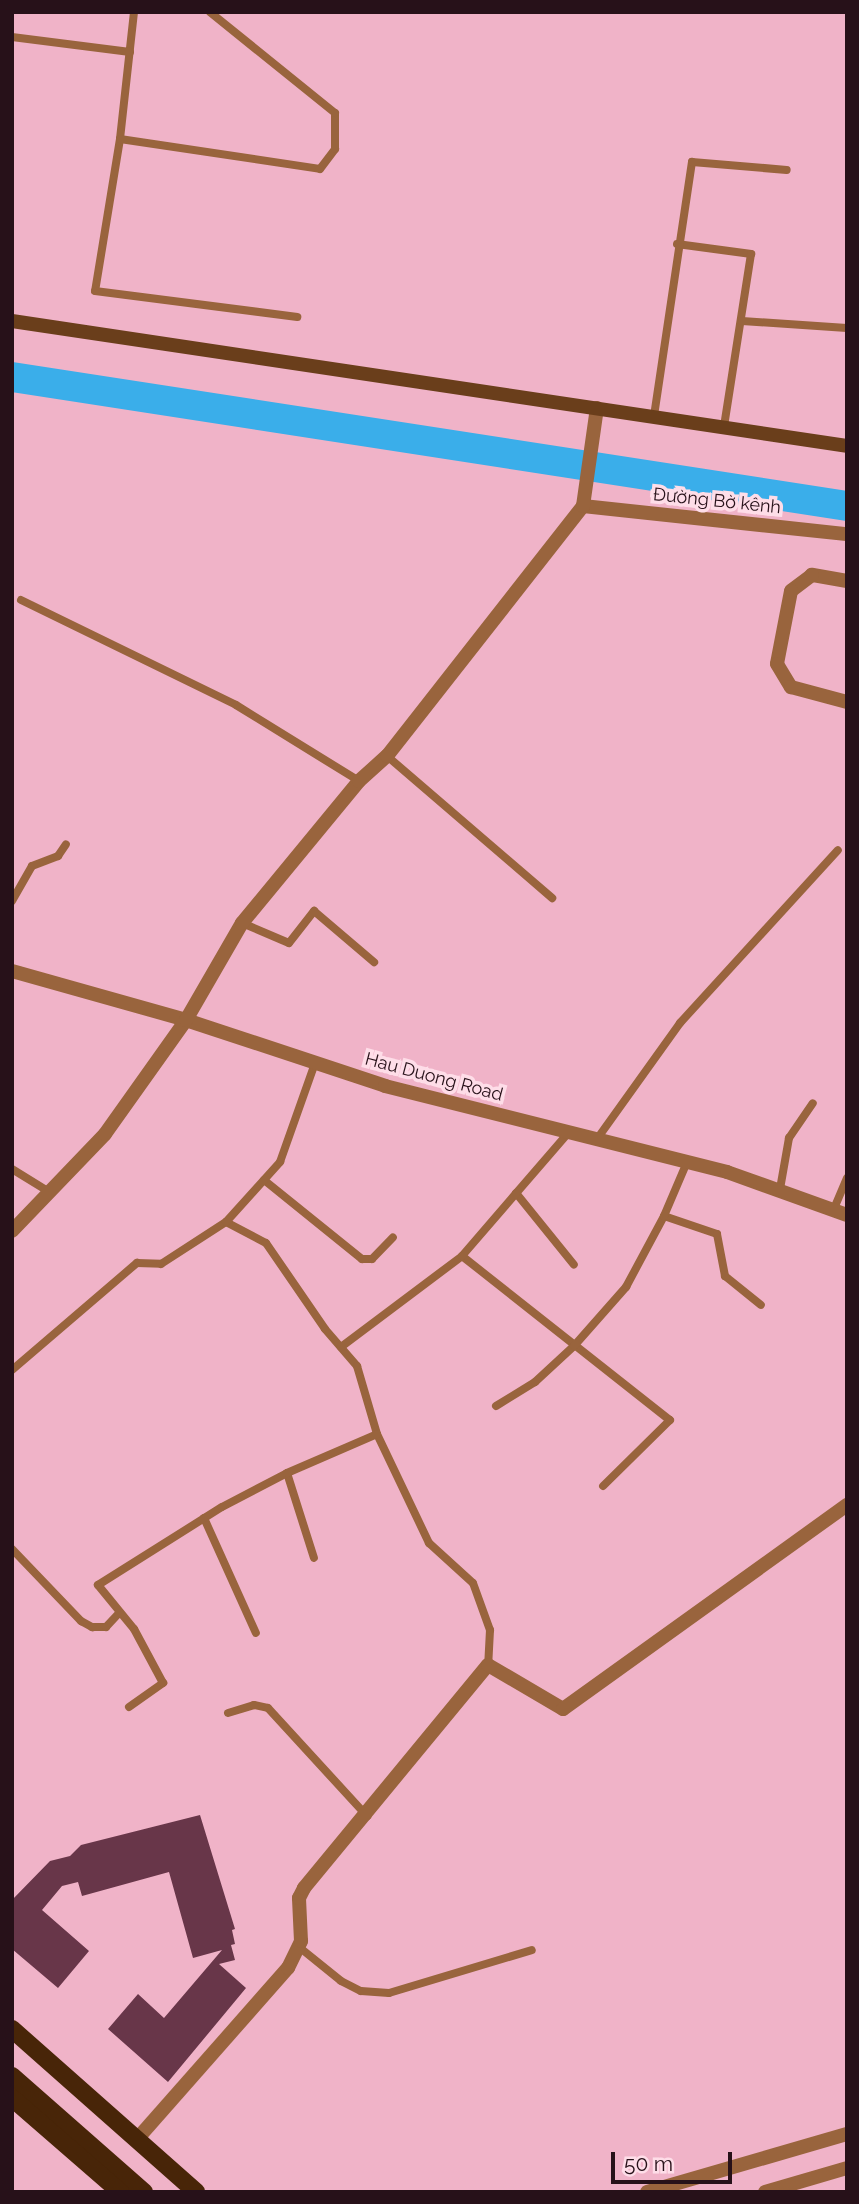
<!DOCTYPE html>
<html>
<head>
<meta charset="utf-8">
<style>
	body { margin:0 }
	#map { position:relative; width:859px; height:2204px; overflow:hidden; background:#f0b3c8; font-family:Raleway,sans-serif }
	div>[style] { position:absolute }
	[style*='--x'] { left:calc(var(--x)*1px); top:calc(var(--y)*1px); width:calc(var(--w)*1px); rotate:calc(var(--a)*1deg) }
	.river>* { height:30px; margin:-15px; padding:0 15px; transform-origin:15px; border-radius:15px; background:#3aaeea }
	.building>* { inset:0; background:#683649 }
	.lane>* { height:8px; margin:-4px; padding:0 4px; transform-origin:4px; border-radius:4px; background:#99643d }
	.street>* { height:14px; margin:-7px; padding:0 7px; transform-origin:7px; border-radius:7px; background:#99643d }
	.secondary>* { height:14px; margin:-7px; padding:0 7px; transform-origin:7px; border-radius:7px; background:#6a3e1b }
	.primary>* { height:18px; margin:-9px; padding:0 9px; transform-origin:9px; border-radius:9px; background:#482508 }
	span { translate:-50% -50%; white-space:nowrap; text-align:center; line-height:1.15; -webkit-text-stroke:7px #fedde8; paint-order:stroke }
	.street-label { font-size:18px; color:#271119 }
	.frame { position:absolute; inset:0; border:14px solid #271119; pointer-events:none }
	.scale { position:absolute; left:611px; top:2152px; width:121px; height:32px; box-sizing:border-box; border:4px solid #271119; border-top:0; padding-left:9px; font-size:21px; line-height:24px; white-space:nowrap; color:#271119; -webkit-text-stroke:5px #fedde8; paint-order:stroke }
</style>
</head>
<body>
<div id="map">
	<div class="river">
		<div style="--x:12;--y:377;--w:845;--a:8.78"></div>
	</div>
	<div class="building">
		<div style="clip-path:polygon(200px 1815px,235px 1929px,232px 1930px,235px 1944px,231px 1945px,235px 1960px,219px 1964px,246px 1988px,168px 2082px,108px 2029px,138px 1994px,164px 2018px,222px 1950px,193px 1958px,169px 1872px,82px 1896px,78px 1882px,62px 1886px,42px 1910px,89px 1951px,58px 1988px,12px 1949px,12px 1900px,50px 1861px,70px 1856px,81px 1845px)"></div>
	</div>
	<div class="lane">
		<div style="--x:134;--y:12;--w:128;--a:96.3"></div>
		<div style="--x:120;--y:139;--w:154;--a:99.3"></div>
		<div style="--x:95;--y:291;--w:204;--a:7.3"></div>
		<div style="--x:12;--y:37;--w:119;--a:7.2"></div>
		<div style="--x:120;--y:139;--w:202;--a:8.5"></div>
		<div style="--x:320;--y:169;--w:25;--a:-53"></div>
		<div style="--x:335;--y:149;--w:36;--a:-90"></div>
		<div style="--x:335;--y:113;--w:161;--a:-141.1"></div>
		<div style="--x:677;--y:244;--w:75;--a:7.7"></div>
		<div style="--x:751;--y:254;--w:174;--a:98.9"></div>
		<div style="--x:742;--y:321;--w:105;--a:3.8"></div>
		<div style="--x:654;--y:416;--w:257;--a:-81.5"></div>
		<div style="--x:692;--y:162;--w:95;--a:4.8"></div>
		<div style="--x:21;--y:600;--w:239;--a:26"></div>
		<div style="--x:236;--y:705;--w:145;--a:31.7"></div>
		<div style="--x:387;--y:756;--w:218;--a:40.7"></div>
		<div style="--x:12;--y:901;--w:40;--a:-60.3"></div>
		<div style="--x:32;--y:866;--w:28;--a:-21"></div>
		<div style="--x:58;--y:856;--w:14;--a:-56"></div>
		<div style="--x:242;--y:923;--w:51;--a:23.1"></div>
		<div style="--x:289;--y:943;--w:41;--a:-52"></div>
		<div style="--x:314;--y:911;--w:79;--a:40.4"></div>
		<div style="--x:597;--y:1139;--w:143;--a:-54.4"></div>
		<div style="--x:680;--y:1023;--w:234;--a:-47.6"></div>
		<div style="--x:12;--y:1169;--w:46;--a:31.6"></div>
		<div style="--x:264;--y:1180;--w:126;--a:38.9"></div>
		<div style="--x:362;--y:1259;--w:10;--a:0"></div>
		<div style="--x:372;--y:1259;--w:30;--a:-46"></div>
		<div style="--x:780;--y:1189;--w:52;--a:-80"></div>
		<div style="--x:789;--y:1138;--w:42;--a:-55.6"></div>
		<div style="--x:516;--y:1193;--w:92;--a:51.1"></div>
		<div style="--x:833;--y:1211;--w:36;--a:-67"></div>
		<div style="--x:664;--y:1216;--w:56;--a:18.8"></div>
		<div style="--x:717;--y:1234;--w:43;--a:79.2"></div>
		<div style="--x:725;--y:1276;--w:46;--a:38.9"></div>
		<div style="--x:226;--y:1222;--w:45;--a:27.7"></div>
		<div style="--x:266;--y:1243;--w:104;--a:55.5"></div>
		<div style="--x:325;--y:1329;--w:49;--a:49.1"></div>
		<div style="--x:357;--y:1366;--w:71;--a:73.6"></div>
		<div style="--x:377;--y:1434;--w:121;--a:64.5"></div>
		<div style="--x:429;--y:1543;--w:59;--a:42.3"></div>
		<div style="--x:473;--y:1583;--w:50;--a:70.1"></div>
		<div style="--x:490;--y:1630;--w:35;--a:93"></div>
		<div style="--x:462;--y:1256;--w:265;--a:38.3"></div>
		<div style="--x:670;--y:1420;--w:94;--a:135.4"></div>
		<div style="--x:341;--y:1347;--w:151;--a:-36.9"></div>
		<div style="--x:462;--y:1256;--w:164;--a:-49.2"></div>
		<div style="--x:12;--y:1370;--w:165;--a:-40.6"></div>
		<div style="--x:137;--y:1263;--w:24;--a:2"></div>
		<div style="--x:161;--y:1264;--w:77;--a:-32.9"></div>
		<div style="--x:226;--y:1222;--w:81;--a:-48"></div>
		<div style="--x:280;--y:1162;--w:105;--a:-70.5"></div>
		<div style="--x:496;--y:1406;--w:46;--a:-31.6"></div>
		<div style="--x:535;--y:1382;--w:53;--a:-42.7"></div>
		<div style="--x:574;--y:1346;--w:79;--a:-48.6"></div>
		<div style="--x:626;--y:1287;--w:81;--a:-61.8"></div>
		<div style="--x:664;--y:1216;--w:59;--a:-66.9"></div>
		<div style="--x:287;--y:1473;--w:89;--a:72.4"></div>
		<div style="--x:204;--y:1518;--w:126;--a:65.7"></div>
		<div style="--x:12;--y:1549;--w:100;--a:46.2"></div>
		<div style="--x:81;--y:1621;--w:13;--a:29"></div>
		<div style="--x:92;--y:1627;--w:14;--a:0"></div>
		<div style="--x:106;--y:1627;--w:19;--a:-47"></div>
		<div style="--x:129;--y:1707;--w:42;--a:-35.2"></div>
		<div style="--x:163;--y:1683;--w:61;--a:-118.2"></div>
		<div style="--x:134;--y:1629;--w:57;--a:-129.3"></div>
		<div style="--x:98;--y:1585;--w:146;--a:-32.2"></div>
		<div style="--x:222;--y:1507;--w:73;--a:-27.6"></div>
		<div style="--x:287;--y:1473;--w:98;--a:-23.4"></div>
		<div style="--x:228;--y:1713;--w:27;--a:-17"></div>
		<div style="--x:254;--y:1705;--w:14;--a:12"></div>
		<div style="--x:268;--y:1708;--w:147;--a:47.5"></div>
		<div style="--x:299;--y:1947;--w:54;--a:39"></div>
		<div style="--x:341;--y:1981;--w:22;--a:27"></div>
		<div style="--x:361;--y:1991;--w:28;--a:4"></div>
		<div style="--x:389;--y:1993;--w:149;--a:-16.7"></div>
	</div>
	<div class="street">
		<div style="--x:583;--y:506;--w:265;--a:6.1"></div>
		<div style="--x:847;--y:581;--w:36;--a:-170"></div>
		<div style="--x:812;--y:575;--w:26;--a:143"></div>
		<div style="--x:791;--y:591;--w:74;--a:100.9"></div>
		<div style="--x:777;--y:664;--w:27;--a:59"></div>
		<div style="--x:791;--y:687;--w:58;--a:15"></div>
		<div style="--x:12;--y:971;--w:181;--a:15.7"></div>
		<div style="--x:186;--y:1020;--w:210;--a:18.3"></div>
		<div style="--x:385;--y:1086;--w:353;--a:14.1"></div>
		<div style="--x:727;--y:1172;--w:127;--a:19.7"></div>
		<div style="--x:12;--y:1231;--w:134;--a:-46.2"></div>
		<div style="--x:105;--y:1134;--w:140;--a:-54.6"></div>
		<div style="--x:186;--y:1020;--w:112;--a:-60"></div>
		<div style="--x:242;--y:923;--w:184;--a:-50.5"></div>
		<div style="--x:359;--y:781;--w:38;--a:-42"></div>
		<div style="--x:387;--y:756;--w:318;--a:-51.9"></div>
		<div style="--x:583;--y:506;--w:99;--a:-81.9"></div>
		<div style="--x:138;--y:2138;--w:227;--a:-48.6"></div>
		<div style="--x:288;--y:1968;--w:30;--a:-64"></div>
		<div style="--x:301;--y:1941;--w:43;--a:-92.7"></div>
		<div style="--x:299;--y:1898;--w:11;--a:-63"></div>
		<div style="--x:304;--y:1888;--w:289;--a:-50.5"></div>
		<div style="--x:488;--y:1665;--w:87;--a:30.4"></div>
		<div style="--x:563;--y:1709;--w:350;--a:-35.7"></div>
		<div style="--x:647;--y:2192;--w:208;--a:-16.2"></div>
		<div style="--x:765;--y:2192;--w:85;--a:-16.3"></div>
	</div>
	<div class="secondary">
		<div style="--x:12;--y:321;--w:844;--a:8.51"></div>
	</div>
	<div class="primary">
		<div style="--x:12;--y:2029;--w:246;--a:41.5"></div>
		<div style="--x:12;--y:2076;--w:176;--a:41.3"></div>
		<div style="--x:12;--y:2098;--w:143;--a:41"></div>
	</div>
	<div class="street-label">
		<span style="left:717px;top:501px;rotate:6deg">Đường Bờ kênh</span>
		<span style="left:434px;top:1077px;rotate:15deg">Hau Duong Road</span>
	</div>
	<div class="frame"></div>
	<div class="scale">50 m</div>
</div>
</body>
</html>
